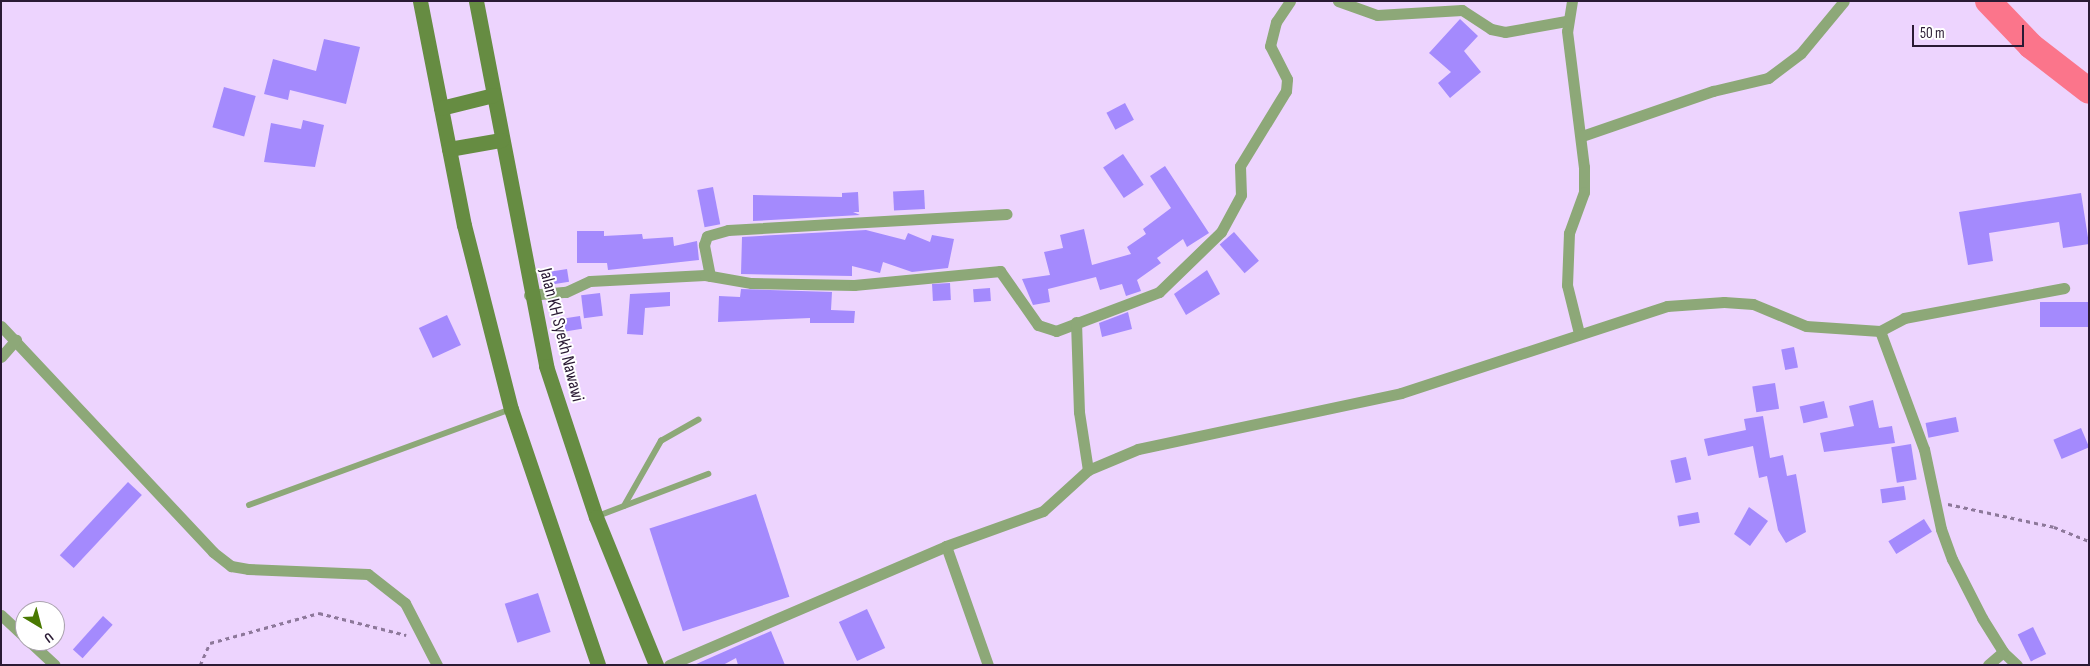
<!DOCTYPE html>
<html>
<head>
<meta charset="utf-8">
<style>
	body { margin:0 }
	#map { position:relative; width:2090px; height:666px; overflow:hidden; background:#edd4fe; font-family:"Sofia Sans Condensed",sans-serif }
	div>[style] { position:absolute }
	[style*='--x'] { left:calc(var(--x)*1px); top:calc(var(--y)*1px); width:calc(var(--w)*1px); rotate:calc(var(--a)*1deg) }
	.river>* { height:26px; margin:-13px; padding:0 13px; transform-origin:13px; border-radius:13px; background:#fb758b }
	.building>* { inset:0; background:#a48afd; transform-origin:0 0 }
	.path>* { height:2.5px; margin-top:-1.25px; transform-origin:0; background:repeating-linear-gradient(90deg,#8d789a 0 4px,transparent 0 8px) }
	.service>* { height:5.5px; margin:-2.75px; padding:0 2.75px; transform-origin:2.75px; border-radius:2.75px; background:#8da878 }
	.minor>* { height:11px; margin:-5.5px; padding:0 5.5px; transform-origin:5.5px; border-radius:5.5px; background:#8da878 }
	.secondary>* { height:15px; margin:-7.5px; padding:0 7.5px; transform-origin:7.5px; border-radius:7.5px; background:#668c42 }
	span { translate:-50% -50%; white-space:nowrap; text-align:center; line-height:1.15; -webkit-text-stroke:4px #fff; paint-order:stroke }
	.street-label { font-size:18px; color:#2a1a34 }
	.frame { position:absolute; inset:0; border:2px solid #2a1a34; pointer-events:none }
	.north { position:absolute; left:15px; top:601px; width:50px; height:50px; box-sizing:border-box; background:#fff; border:1px solid #aaa3ae; border-radius:50%; rotate:143deg; font-size:14px; font-weight:700; line-height:20px; text-align:center; color:#2a1a34 }
	.north::after { content:''; display:block; margin:auto; width:18px; height:22px; background:#497901; clip-path:polygon(50% 0,100% 100%,50% 72%,0 100%) }
	.scale { position:absolute; left:1912px; top:25px; width:112px; height:22px; box-sizing:border-box; border:2px solid #2a1a34; border-top:0; padding-left:6px; font-size:15px; line-height:18px; white-space:nowrap; color:#2a1a34; -webkit-text-stroke:4px #fff; paint-order:stroke }
</style>
</head>
<body>
<div id="map">
	<div class="river">
		<div style="--x:1988;--y:1;--w:62;--a:46.3"></div>
		<div style="--x:2031;--y:46;--w:73;--a:37.8"></div>
	</div>
	<div class="building">
		<div style="clip-path:polygon(1460px 19px,1478px 36px,1464px 51px,1481px 72px,1450px 98px,1438px 83px,1451px 72px,1429px 53px)"></div>
		<div style="clip-path:polygon(324px 39px,360px 47px,346px 104px,290px 90px,288px 100px,264px 94px,273px 59px,316px 71px)"></div>
		<div style="left:224px;top:87px;width:33px;height:42px;rotate:16deg"></div>
		<div style="left:1125px;top:103px;width:19px;height:21px;rotate:62deg"></div>
		<div style="clip-path:polygon(303px 120px,324px 125px,315px 167px,264px 162px,271px 123px,301px 129px)"></div>
		<div style="left:1123px;top:154px;width:37px;height:24px;rotate:56deg"></div>
		<div style="clip-path:polygon(1165px 166px,1209px 233px,1187px 247px,1183px 239px,1157px 258px,1161px 263px,1137px 280px,1141px 291px,1126px 296px,1122px 284px,1100px 290px,1096px 277px,1048px 289px,1050px 302px,1033px 305px,1022px 279px,1050px 275px,1044px 252px,1063px 248px,1060px 235px,1084px 229px,1092px 265px,1131px 254px,1127px 247px,1146px 234px,1143px 229px,1171px 208px,1150px 176px)"></div>
		<div style="left:713px;top:187px;width:38px;height:16px;rotate:79deg"></div>
		<div style="left:924px;top:190px;width:19px;height:31px;rotate:87deg"></div>
		<div style="clip-path:polygon(858px 192px,859px 212px,853px 212px,860px 215px,753px 221px,753px 195px,842px 197px,842px 193px)"></div>
		<div style="clip-path:polygon(2081px 193px,2089px 244px,2063px 248px,2059px 222px,1989px 233px,1993px 261px,1968px 265px,1959px 212px)"></div>
		<div style="clip-path:polygon(866px 230px,905px 240px,908px 233px,930px 242px,932px 235px,954px 239px,948px 268px,912px 272px,883px 262px,880px 273px,852px 266px,852px 276px,741px 274px,742px 237px)"></div>
		<div style="clip-path:polygon(577px 231px,604px 231px,604px 236px,642px 234px,643px 239px,673px 237px,674px 246px,697px 241px,699px 260px,608px 270px,607px 263px,577px 263px)"></div>
		<div style="left:1234px;top:232px;width:38px;height:19px;rotate:49deg"></div>
		<div style="left:567px;top:269px;width:13px;height:19px;rotate:81deg"></div>
		<div style="clip-path:polygon(1207px 270px,1220px 294px,1186px 315px,1174px 294px)"></div>
		<div style="left:950px;top:283px;width:17px;height:18px;rotate:87deg"></div>
		<div style="left:990px;top:288px;width:13px;height:17px;rotate:86deg"></div>
		<div style="clip-path:polygon(741px 289px,832px 292px,831px 310px,855px 311px,854px 323px,810px 323px,810px 318px,718px 322px,719px 296px,740px 297px)"></div>
		<div style="clip-path:polygon(670px 292px,670px 306px,645px 308px,643px 335px,627px 334px,630px 294px)"></div>
		<div style="left:600px;top:293px;width:23px;height:19px;rotate:83deg"></div>
		<div style="left:2089px;top:302px;width:25px;height:49px;rotate:90deg"></div>
		<div style="clip-path:polygon(1128px 312px,1132px 329px,1102px 337px,1099px 323px)"></div>
		<div style="left:447px;top:315px;width:33px;height:31px;rotate:65deg"></div>
		<div style="left:580px;top:316px;width:13px;height:23px;rotate:81deg"></div>
		<div style="left:1794px;top:347px;width:21px;height:13px;rotate:79deg"></div>
		<div style="left:1775px;top:383px;width:26px;height:23px;rotate:81deg"></div>
		<div style="clip-path:polygon(1873px 400px,1879px 428px,1892px 426px,1895px 443px,1824px 452px,1820px 433px,1854px 426px,1849px 406px)"></div>
		<div style="left:1824px;top:401px;width:17px;height:25px;rotate:77deg"></div>
		<div style="clip-path:polygon(1763px 416px,1770px 458px,1783px 455px,1787px 476px,1796px 474px,1799px 491px,1806px 532px,1786px 543px,1778px 530px,1767px 476px,1759px 478px,1753px 446px,1708px 456px,1704px 439px,1746px 430px,1744px 419px)"></div>
		<div style="left:1956px;top:417px;width:15px;height:31px;rotate:79deg"></div>
		<div style="left:2081px;top:428px;width:21px;height:30px;rotate:67deg"></div>
		<div style="left:1911px;top:444px;width:36px;height:20px;rotate:81deg"></div>
		<div style="left:1686px;top:457px;width:23px;height:16px;rotate:77deg"></div>
		<div style="left:128px;top:482px;width:19px;height:100px;rotate:43deg"></div>
		<div style="left:1904px;top:486px;width:14px;height:24px;rotate:82deg"></div>
		<div style="left:756px;top:494px;width:108px;height:112px;rotate:72deg"></div>
		<div style="clip-path:polygon(1749px 507px,1768px 521px,1750px 546px,1734px 534px)"></div>
		<div style="left:1698px;top:512px;width:11px;height:21px;rotate:80deg"></div>
		<div style="left:1924px;top:519px;width:15px;height:42px;rotate:58deg"></div>
		<div style="left:538px;top:593px;width:41px;height:35px;rotate:72deg"></div>
		<div style="left:867px;top:609px;width:43px;height:31px;rotate:65deg"></div>
		<div style="left:103px;top:616px;width:13px;height:45px;rotate:42deg"></div>
		<div style="left:2033px;top:627px;width:30px;height:17px;rotate:64deg"></div>
		<div style="clip-path:polygon(771px 631px,785px 665px,738px 665px,736px 658px,723px 665px,694px 665px)"></div>
	</div>
	<div class="path">
		<div style="--x:1948;--y:504;--w:108;--a:12.2"></div>
		<div style="--x:2054;--y:527;--w:38;--a:22"></div>
		<div style="--x:200;--y:665;--w:24;--a:-66"></div>
		<div style="--x:210;--y:643;--w:113;--a:-15.4"></div>
		<div style="--x:319;--y:613;--w:90;--a:14.2"></div>
	</div>
	<div class="service">
		<div style="--x:249;--y:505;--w:279;--a:-20.1"></div>
		<div style="--x:624;--y:506;--w:75;--a:-60.4"></div>
		<div style="--x:661;--y:441;--w:43;--a:-29.6"></div>
		<div style="--x:598;--y:516;--w:118;--a:-20.9"></div>
	</div>
	<div class="minor">
		<div style="--x:1338;--y:1;--w:41;--a:19.7"></div>
		<div style="--x:1377;--y:15;--w:85;--a:-3.4"></div>
		<div style="--x:1462;--y:10;--w:35;--a:33"></div>
		<div style="--x:1491;--y:29;--w:14;--a:12"></div>
		<div style="--x:1505;--y:32;--w:62;--a:-10.2"></div>
		<div style="--x:1572;--y:1;--w:30;--a:99"></div>
		<div style="--x:1567;--y:31;--w:137;--a:82.9"></div>
		<div style="--x:1584;--y:167;--w:25;--a:90"></div>
		<div style="--x:1584;--y:192;--w:44;--a:110.1"></div>
		<div style="--x:1569;--y:233;--w:52;--a:92.2"></div>
		<div style="--x:1567;--y:285;--w:49;--a:76"></div>
		<div style="--x:1582;--y:136;--w:139;--a:-19"></div>
		<div style="--x:1713;--y:91;--w:57;--a:-13.3"></div>
		<div style="--x:1768;--y:78;--w:41;--a:-37.1"></div>
		<div style="--x:1801;--y:53;--w:67;--a:-50.4"></div>
		<div style="--x:710;--y:276;--w:32;--a:-101"></div>
		<div style="--x:704;--y:245;--w:9;--a:-72"></div>
		<div style="--x:707;--y:236;--w:22;--a:-16"></div>
		<div style="--x:728;--y:230;--w:279;--a:-3.3"></div>
		<div style="--x:529;--y:295;--w:37;--a:-5"></div>
		<div style="--x:566;--y:292;--w:26;--a:-25"></div>
		<div style="--x:590;--y:281;--w:115;--a:-3"></div>
		<div style="--x:705;--y:275;--w:47;--a:9.9"></div>
		<div style="--x:751;--y:283;--w:103;--a:1.1"></div>
		<div style="--x:854;--y:285;--w:147;--a:-5.5"></div>
		<div style="--x:1000;--y:271;--w:66;--a:54.9"></div>
		<div style="--x:1038;--y:325;--w:19;--a:18"></div>
		<div style="--x:1056;--y:331;--w:110;--a:-20.7"></div>
		<div style="--x:1159;--y:292;--w:86;--a:-44.1"></div>
		<div style="--x:1221;--y:232;--w:42;--a:-61.6"></div>
		<div style="--x:1241;--y:195;--w:29;--a:-92"></div>
		<div style="--x:1240;--y:166;--w:88;--a:-58.5"></div>
		<div style="--x:1286;--y:91;--w:12;--a:-85"></div>
		<div style="--x:1287;--y:79;--w:37;--a:-117"></div>
		<div style="--x:1270;--y:46;--w:25;--a:-76"></div>
		<div style="--x:1276;--y:22;--w:25;--a:-56"></div>
		<div style="--x:1076;--y:322;--w:90;--a:88.1"></div>
		<div style="--x:1079;--y:412;--w:59;--a:81.2"></div>
		<div style="--x:1;--y:326;--w:310;--a:46.8"></div>
		<div style="--x:213;--y:552;--w:23;--a:38"></div>
		<div style="--x:231;--y:566;--w:17;--a:10"></div>
		<div style="--x:248;--y:569;--w:120;--a:2.4"></div>
		<div style="--x:368;--y:574;--w:47;--a:38.1"></div>
		<div style="--x:405;--y:603;--w:70;--a:62.7"></div>
		<div style="--x:1880;--y:331;--w:27;--a:-28"></div>
		<div style="--x:1904;--y:318;--w:163;--a:-10.6"></div>
		<div style="--x:1;--y:357;--w:23;--a:-49"></div>
		<div style="--x:946;--y:546;--w:126;--a:70.6"></div>
		<div style="--x:1;--y:615;--w:33;--a:43"></div>
		<div style="--x:29;--y:641;--w:35;--a:43"></div>
		<div style="--x:669;--y:665;--w:301;--a:-23.2"></div>
		<div style="--x:946;--y:546;--w:103;--a:-19.8"></div>
		<div style="--x:1043;--y:511;--w:61;--a:-42.3"></div>
		<div style="--x:1088;--y:470;--w:54;--a:-22.8"></div>
		<div style="--x:1138;--y:449;--w:269;--a:-12"></div>
		<div style="--x:1401;--y:393;--w:280;--a:-18.1"></div>
		<div style="--x:1667;--y:306;--w:57;--a:-4"></div>
		<div style="--x:1724;--y:302;--w:29;--a:4"></div>
		<div style="--x:1753;--y:304;--w:57;--a:22.5"></div>
		<div style="--x:1806;--y:326;--w:74;--a:3.9"></div>
		<div style="--x:1880;--y:331;--w:126;--a:69.6"></div>
		<div style="--x:1924;--y:449;--w:82;--a:78"></div>
		<div style="--x:1941;--y:529;--w:32;--a:70"></div>
		<div style="--x:1952;--y:559;--w:66;--a:63"></div>
		<div style="--x:1982;--y:618;--w:40;--a:58"></div>
		<div style="--x:2003;--y:652;--w:19;--a:43"></div>
		<div style="--x:1988;--y:665;--w:20;--a:-41"></div>
	</div>
	<div class="secondary">
		<div style="--x:420;--y:1;--w:228;--a:78.9"></div>
		<div style="--x:464;--y:225;--w:190;--a:75.7"></div>
		<div style="--x:511;--y:409;--w:270;--a:71.2"></div>
		<div style="--x:476;--y:1;--w:372;--a:79.1"></div>
		<div style="--x:546;--y:366;--w:159;--a:71.7"></div>
		<div style="--x:596;--y:517;--w:160;--a:67.9"></div>
		<div style="--x:441;--y:108;--w:54;--a:-14"></div>
		<div style="--x:449;--y:149;--w:53;--a:-9.8"></div>
	</div>
	<div class="street-label">
		<span style="left:561px;top:335px;rotate:76deg">Jalan KH Syekh Nawawi</span>
	</div>
	<div class="frame"></div>
	<div class="north">U</div>
	<div class="scale">50 m</div>
</div>
</body>
</html>
